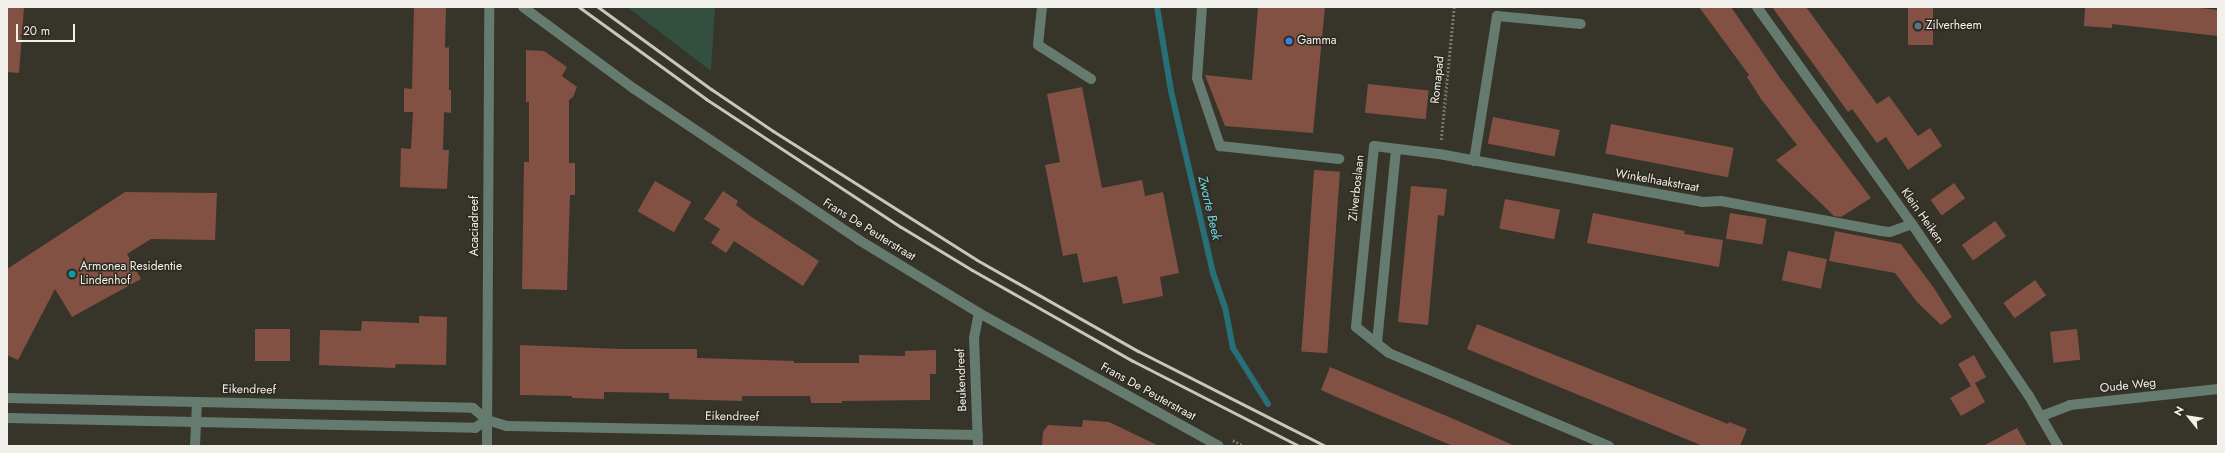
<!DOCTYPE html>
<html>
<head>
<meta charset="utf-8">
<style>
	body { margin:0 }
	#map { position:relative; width:2225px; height:453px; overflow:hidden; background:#37342a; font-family:Jost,sans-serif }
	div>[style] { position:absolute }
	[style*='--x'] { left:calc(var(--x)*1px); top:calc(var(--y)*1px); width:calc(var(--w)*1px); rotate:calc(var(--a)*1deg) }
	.green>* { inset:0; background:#324f3f }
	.stream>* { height:6px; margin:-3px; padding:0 3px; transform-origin:3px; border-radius:3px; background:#296f77 }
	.building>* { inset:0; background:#825144; transform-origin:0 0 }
	.path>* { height:2.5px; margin-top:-1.25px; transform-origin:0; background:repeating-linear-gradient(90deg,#78756d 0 2px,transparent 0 4px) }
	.minor>* { height:10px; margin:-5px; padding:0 5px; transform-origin:5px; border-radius:5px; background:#657b6f }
	.rail>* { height:3px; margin:-1.5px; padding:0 1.5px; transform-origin:1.5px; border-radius:1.5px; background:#c8c6bf }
	.dots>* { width:11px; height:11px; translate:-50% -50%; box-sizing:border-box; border:2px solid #2d2a21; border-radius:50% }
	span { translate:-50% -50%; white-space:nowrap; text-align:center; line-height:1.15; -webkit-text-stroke:3px #2d2a21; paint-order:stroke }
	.poi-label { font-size:12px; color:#f2f0ea }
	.left { translate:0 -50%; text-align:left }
	.street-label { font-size:12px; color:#f2f0ea }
	.water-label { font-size:13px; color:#6dd8e5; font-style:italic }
	.frame { position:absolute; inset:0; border:8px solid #f2f0ea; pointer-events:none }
	.north { position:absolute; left:2169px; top:397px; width:40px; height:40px; -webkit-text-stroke:3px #2d2a21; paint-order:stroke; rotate:300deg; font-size:11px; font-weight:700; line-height:16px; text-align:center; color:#f2f0ea }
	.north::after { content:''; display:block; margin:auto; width:14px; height:18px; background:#f2f0ea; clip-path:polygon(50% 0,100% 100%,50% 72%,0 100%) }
	.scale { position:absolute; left:16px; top:24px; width:59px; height:18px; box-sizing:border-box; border:2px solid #f2f0ea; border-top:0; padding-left:5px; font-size:12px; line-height:14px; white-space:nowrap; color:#f2f0ea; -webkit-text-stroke:3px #2d2a21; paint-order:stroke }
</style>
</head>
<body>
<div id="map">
	<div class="green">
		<div style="clip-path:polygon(627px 7px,715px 7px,711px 71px)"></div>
	</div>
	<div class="stream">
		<div style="--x:1157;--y:7;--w:85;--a:80.5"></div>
		<div style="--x:1171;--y:91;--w:187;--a:77"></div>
		<div style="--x:1213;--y:273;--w:36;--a:71"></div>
		<div style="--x:1225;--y:307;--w:42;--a:79"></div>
		<div style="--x:1233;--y:348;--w:66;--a:58"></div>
	</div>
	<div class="building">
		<div style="clip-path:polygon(7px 7px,24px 7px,19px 73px,7px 72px)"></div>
		<div style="clip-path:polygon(414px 7px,446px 7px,445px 48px,449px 47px,449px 90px,451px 90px,451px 113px,444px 112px,443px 150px,449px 150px,447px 189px,400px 187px,401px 148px,411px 149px,413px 112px,404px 112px,404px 88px,412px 89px)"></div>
		<div style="clip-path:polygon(1258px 7px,1325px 7px,1313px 133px,1225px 126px,1205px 75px,1252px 80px)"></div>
		<div style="clip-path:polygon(1699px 7px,1731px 7px,1780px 78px,1871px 198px,1841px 217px,1834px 216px,1776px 160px,1797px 145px,1761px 99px,1747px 77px,1749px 75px)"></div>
		<div style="clip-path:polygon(1772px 7px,1806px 7px,1877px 104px,1889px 96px,1918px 136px,1930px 128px,1942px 146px,1908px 170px,1886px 137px,1877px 143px,1852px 109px,1848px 112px)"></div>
		<div style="left:1908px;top:7px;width:25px;height:38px"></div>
		<div style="clip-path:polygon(2085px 7px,2190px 7px,2218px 10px,2218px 36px,2112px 24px,2112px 28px,2084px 26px)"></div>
		<div style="clip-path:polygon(526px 50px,544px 51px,567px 67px,562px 76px,577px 87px,573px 97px,569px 100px,569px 163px,575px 163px,575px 195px,570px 195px,567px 290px,522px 289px,524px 162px,529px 162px,529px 102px,526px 102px)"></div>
		<div style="left:1368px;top:84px;width:61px;height:29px;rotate:6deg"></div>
		<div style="clip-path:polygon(1082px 87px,1102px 188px,1142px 180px,1145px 196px,1163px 192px,1179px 273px,1160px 277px,1163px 296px,1123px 304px,1117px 276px,1083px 283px,1077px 253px,1063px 256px,1045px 165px,1060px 162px,1047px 94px)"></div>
		<div style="left:1493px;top:117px;width:68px;height:27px;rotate:11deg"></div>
		<div style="left:1611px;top:124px;width:125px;height:30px;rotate:11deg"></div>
		<div style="left:1314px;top:170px;width:26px;height:182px;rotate:4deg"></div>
		<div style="left:655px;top:181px;width:42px;height:35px;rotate:30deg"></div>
		<div style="left:1954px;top:183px;width:19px;height:29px;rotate:54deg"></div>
		<div style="clip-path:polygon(1411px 186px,1447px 189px,1444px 216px,1438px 215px,1428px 325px,1398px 322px)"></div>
		<div style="clip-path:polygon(723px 191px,738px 201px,736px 205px,750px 216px,819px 261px,803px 286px,734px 241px,726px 253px,711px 243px,720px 229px,704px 219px)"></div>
		<div style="clip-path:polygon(125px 192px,217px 193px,215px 240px,151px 239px,127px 254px,141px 279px,72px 317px,55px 289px,18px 360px,7px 355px,7px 269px)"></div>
		<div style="left:1505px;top:199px;width:56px;height:30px;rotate:11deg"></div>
		<div style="clip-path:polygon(1593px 213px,1685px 231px,1684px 234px,1723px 240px,1719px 267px,1587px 243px)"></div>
		<div style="left:1730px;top:213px;width:37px;height:26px;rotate:9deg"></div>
		<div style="left:1995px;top:221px;width:19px;height:41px;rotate:54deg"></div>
		<div style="clip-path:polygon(1835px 231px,1901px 244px,1934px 288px,1952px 317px,1941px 325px,1917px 302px,1895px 273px,1829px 261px)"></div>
		<div style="left:1788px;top:251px;width:40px;height:30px;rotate:12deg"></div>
		<div style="left:2035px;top:280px;width:19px;height:39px;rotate:54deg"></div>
		<div style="clip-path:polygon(419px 316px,447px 317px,446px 365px,396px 364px,395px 368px,319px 365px,320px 330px,361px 331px,362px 321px,419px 323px)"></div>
		<div style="clip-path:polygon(1477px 324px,1728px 424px,1729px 422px,1747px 429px,1740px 446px,1703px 446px,1467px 349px)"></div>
		<div style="left:255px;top:329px;width:35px;height:32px"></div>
		<div style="left:2077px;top:329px;width:31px;height:27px;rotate:84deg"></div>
		<div style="clip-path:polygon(520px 345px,621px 349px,697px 349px,697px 358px,794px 361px,794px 363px,859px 363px,859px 355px,905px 356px,905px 351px,936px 350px,936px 374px,930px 374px,930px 400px,842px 401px,842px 403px,811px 403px,810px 396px,742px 396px,742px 401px,669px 399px,669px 393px,604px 392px,604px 399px,572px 398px,572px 396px,520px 395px)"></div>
		<div style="clip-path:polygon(1974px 355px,1986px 377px,1975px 383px,1985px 402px,1961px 416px,1950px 398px,1971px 386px,1958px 364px)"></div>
		<div style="clip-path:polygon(1330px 367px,1456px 420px,1515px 446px,1453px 446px,1339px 398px,1321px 390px)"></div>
		<div style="clip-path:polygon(1083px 420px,1109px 422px,1159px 446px,1042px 446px,1043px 432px,1048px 425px,1082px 427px)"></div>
		<div style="clip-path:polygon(2017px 428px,2027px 446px,1983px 446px)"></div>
	</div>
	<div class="path">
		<div style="--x:1441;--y:140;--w:134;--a:-84.4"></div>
		<div style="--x:1233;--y:440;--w:12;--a:31"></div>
	</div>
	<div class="minor">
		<div style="--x:523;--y:7;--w:137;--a:36.4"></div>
		<div style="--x:633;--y:88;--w:272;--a:33.9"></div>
		<div style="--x:859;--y:240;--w:140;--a:31.3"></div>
		<div style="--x:979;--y:313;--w:274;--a:29"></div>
		<div style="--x:1042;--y:7;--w:38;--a:96"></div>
		<div style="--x:1038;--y:45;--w:63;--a:32.7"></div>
		<div style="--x:1202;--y:7;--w:71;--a:94"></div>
		<div style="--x:1197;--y:78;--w:72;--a:71.3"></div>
		<div style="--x:1220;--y:146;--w:120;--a:6.2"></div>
		<div style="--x:1757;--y:7;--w:267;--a:54.5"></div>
		<div style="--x:1912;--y:224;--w:208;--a:55.8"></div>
		<div style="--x:2029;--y:396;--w:58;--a:59.9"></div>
		<div style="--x:1474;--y:161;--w:147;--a:-81"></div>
		<div style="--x:1497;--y:16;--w:84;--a:5.4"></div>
		<div style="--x:1377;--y:343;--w:195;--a:-84.4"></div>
		<div style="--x:7;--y:398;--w:466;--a:1.2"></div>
		<div style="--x:473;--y:408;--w:18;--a:41"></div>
		<div style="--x:487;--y:420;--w:21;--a:17"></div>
		<div style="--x:507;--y:426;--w:471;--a:1.1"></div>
		<div style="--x:2042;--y:416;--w:30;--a:-21"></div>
		<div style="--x:2070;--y:405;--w:149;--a:-6.2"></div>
		<div style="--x:7;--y:418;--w:468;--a:1.2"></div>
		<div style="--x:475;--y:428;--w:14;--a:-34"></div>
		<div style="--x:195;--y:446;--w:44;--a:-87.4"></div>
		<div style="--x:487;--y:446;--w:439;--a:-89.7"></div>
		<div style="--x:978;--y:446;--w:108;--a:-92.1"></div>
		<div style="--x:974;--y:338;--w:25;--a:-79"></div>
		<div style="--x:1609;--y:446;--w:239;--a:-157.1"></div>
		<div style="--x:1389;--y:353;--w:42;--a:-141.8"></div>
		<div style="--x:1356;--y:327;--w:182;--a:-84.3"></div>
		<div style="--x:1374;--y:146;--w:65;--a:7"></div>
		<div style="--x:1439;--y:154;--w:267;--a:10.3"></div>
		<div style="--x:1702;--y:202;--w:19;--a:-3"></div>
		<div style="--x:1721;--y:201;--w:163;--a:10.6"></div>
		<div style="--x:1881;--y:231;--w:9;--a:6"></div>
		<div style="--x:1890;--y:232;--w:23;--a:-20"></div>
	</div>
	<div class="rail">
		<div style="--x:579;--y:7;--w:157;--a:35.9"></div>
		<div style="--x:706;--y:99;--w:233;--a:33.3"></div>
		<div style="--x:901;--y:227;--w:83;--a:31.2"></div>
		<div style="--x:972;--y:270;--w:185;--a:29.5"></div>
		<div style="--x:1133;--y:361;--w:186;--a:27.1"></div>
		<div style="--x:598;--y:7;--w:140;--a:36"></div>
		<div style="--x:711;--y:89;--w:75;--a:34.1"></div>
		<div style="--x:773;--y:131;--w:241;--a:32.3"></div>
		<div style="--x:977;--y:260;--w:185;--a:29.5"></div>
		<div style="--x:1138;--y:351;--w:210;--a:26.9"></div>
	</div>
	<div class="dots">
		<div style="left:1918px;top:26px;background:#5c6f8a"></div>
		<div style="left:1289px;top:41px;background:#3f7fe0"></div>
		<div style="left:72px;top:274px;background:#0f9aa8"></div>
	</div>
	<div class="poi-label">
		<span class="left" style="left:1926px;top:26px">Zilverheem</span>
		<span class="left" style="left:1297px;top:41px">Gamma</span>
		<span class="left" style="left:80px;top:274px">Armonea Residentie<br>Lindenhof</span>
	</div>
	<div class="street-label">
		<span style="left:1438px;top:80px;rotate:-84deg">Romapad</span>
		<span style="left:1657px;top:181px;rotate:10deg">Winkelhaakstraat</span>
		<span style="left:1357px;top:188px;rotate:-84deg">Zilverboslaan</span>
		<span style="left:1922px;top:216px;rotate:55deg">Klein Heiken</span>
		<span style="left:475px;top:226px;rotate:-90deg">Acaciadreef</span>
		<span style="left:869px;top:230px;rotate:32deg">Frans De Peuterstraat</span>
		<span style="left:962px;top:380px;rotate:-92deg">Beukendreef</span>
		<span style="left:2128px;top:386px;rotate:-6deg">Oude Weg</span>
		<span style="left:249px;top:390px;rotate:1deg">Eikendreef</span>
		<span style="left:1148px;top:392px;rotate:29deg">Frans De Peuterstraat</span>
		<span style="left:732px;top:417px;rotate:1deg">Eikendreef</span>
	</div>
	<div class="water-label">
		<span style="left:1209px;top:208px;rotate:77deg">Zwarte Beek</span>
	</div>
	<div class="frame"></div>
	<div class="north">N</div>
	<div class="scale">20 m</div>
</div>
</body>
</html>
